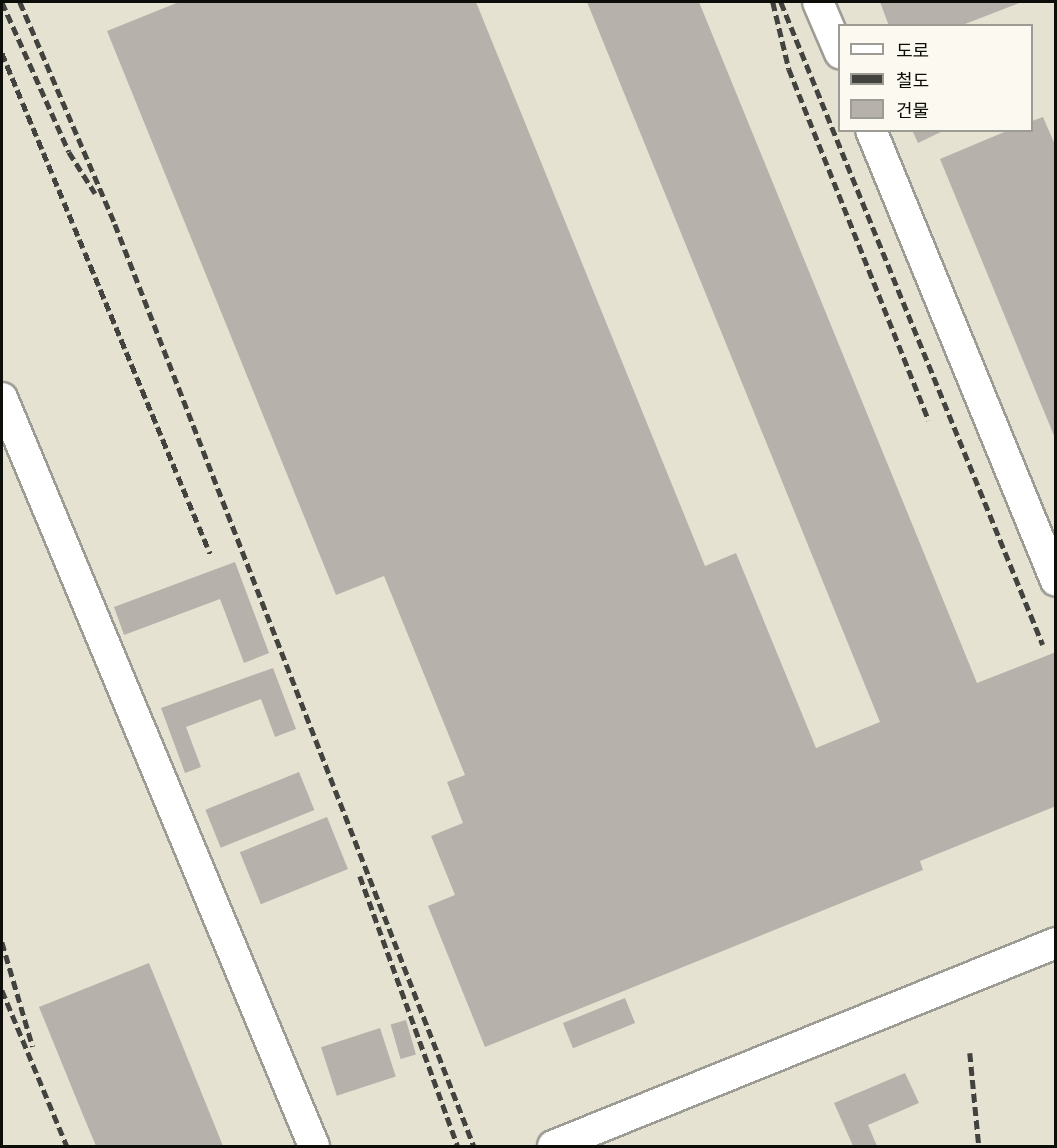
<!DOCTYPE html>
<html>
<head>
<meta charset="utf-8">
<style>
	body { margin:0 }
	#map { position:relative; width:1057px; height:1148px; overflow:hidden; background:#edebe3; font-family:Barlow,"Noto Sans KR",sans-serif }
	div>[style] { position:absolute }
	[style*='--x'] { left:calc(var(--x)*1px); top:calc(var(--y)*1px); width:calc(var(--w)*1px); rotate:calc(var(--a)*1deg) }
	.built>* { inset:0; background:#e6e2d2 }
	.building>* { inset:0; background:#b6b1aa; transform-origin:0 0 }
	.roads { filter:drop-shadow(2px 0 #9d9c94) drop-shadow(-2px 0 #9d9c94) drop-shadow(0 2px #9d9c94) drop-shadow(0 -2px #9d9c94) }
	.minor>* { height:30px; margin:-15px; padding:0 15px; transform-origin:15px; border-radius:15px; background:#fff }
	.rail>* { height:4.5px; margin-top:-2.25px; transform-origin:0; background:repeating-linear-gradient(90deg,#42423e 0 9px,transparent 0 13.5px) }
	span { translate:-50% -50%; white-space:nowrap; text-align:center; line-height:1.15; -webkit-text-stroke:4.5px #fbf9f0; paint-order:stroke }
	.frame { position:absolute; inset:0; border:3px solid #0d0d0a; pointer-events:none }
	.legend { position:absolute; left:838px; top:24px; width:195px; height:108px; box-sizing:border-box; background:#fbf9f0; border:2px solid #9c9b94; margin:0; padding:8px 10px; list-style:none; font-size:18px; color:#0d0d0a }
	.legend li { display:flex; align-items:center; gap:12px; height:30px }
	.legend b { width:30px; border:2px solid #9c9b94 }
</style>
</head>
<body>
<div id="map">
	<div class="built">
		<div style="clip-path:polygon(evenodd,2px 2px,1055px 2px,1055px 1146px,2px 1146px,2px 2px,840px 26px,1032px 26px,1032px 130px,840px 130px,840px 26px)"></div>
	</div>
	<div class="building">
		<div style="clip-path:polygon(179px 2px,476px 2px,705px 566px,736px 553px,816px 748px,880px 722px,587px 2px,699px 2px,977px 683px,1056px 652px,1056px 806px,920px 861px,923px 870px,485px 1047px,428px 906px,455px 895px,431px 836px,463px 823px,447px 782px,465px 775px,384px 576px,336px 595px,107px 31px)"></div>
		<div style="clip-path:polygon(880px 2px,1022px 2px,960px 26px,889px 26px)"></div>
		<div style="clip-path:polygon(1043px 117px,1056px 147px,1055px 438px,940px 159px,1009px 130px,1032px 130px,1032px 121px)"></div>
		<div style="clip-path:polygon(912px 130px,945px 130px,918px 143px)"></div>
		<div style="clip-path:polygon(235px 562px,269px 653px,244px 663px,220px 599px,124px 635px,114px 607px)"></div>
		<div style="clip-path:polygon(273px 668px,296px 729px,275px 737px,261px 699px,186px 727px,201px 767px,185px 773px,161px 708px)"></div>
		<div style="left:299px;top:772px;width:41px;height:101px;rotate:68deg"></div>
		<div style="left:327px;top:817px;width:56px;height:94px;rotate:68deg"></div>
		<div style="clip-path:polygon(149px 963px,223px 1146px,96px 1146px,83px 1115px,39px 1007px)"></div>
		<div style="left:625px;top:998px;width:27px;height:67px;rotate:68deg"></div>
		<div style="left:406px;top:1020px;width:36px;height:16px;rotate:74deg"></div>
		<div style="left:380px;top:1028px;width:51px;height:62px;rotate:72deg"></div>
		<div style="clip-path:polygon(905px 1073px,919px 1103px,868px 1125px,877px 1146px,853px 1146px,834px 1103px)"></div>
	</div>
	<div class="roads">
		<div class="minor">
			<div style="--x:818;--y:2;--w:56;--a:66.7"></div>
			<div style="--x:871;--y:130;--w:487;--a:67.7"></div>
			<div style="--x:2;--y:398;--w:810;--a:67.36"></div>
			<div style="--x:553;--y:1146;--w:542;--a:-21.98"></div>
		</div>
	</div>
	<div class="rail">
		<div style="--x:2;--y:2;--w:164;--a:65.9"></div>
		<div style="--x:69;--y:152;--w:49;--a:57.6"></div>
		<div style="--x:20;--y:2;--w:241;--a:66.8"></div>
		<div style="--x:115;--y:224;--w:989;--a:68.73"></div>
		<div style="--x:773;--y:2;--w:69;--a:76.6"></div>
		<div style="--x:789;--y:69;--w:378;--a:68.3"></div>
		<div style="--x:781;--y:2;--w:694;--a:67.83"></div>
		<div style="--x:2;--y:53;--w:542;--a:67.41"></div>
		<div style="--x:360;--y:876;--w:287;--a:70.1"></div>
		<div style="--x:2;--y:942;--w:109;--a:73.6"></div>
		<div style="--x:2;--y:990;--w:169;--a:67.4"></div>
		<div style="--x:970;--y:1053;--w:93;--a:84.5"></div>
	</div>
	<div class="frame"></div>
	<ul class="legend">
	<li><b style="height:8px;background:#fff"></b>도로</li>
	<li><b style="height:8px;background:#42423e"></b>철도</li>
	<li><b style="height:16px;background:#b6b1aa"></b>건물</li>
	</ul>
</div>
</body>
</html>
